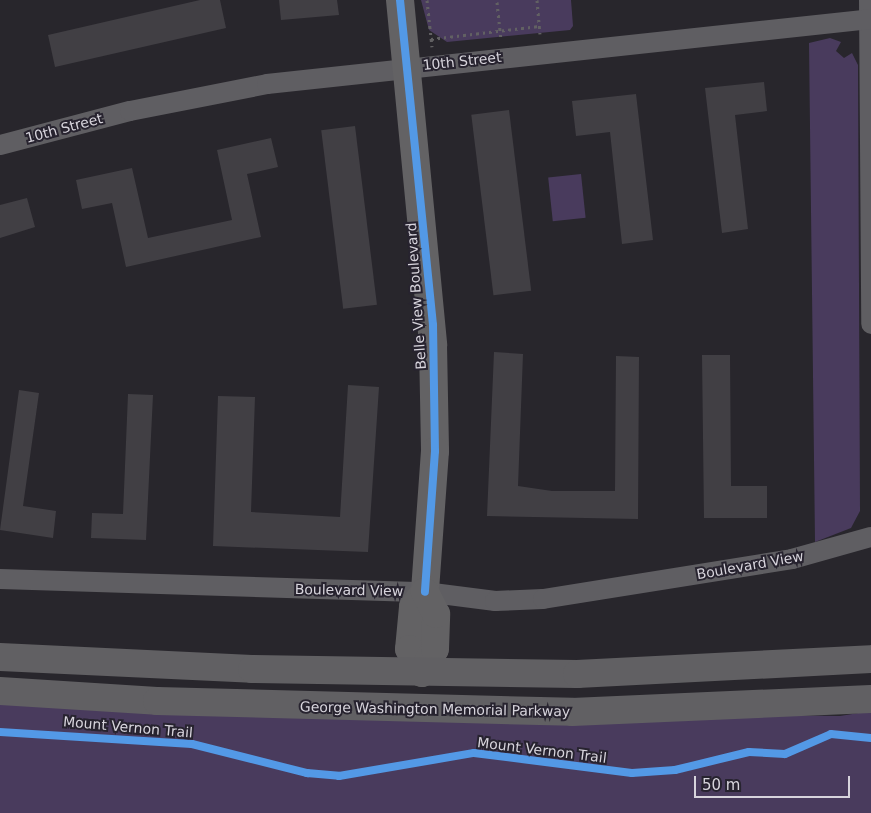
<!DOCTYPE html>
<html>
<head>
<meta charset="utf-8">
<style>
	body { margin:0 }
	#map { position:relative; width:871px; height:813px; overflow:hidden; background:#28262c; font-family:"DejaVu Sans",sans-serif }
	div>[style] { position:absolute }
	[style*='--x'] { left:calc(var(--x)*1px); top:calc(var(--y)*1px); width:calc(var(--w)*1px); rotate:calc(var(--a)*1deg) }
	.green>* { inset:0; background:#493b5d; transform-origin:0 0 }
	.building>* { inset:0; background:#413f44; transform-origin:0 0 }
	.path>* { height:3px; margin-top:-1.5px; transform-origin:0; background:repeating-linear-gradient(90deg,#626163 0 2.5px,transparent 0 6.5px) }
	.minor>* { height:20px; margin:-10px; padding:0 10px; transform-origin:10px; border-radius:10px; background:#5f5e62 }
	.secondary>* { height:28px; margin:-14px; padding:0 14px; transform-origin:14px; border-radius:14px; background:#636264 }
	.primary>* { height:28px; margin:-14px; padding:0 14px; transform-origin:14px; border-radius:14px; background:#616063 }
	.cycleway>* { height:8px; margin:-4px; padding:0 4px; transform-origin:4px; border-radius:4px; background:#5399e6 }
	span { translate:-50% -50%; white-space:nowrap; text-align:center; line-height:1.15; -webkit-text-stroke:4px #27232f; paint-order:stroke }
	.street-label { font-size:14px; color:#d7d4dc }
	.scale { position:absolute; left:694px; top:776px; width:156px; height:22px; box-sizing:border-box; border:2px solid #d7d4dc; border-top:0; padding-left:6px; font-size:15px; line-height:18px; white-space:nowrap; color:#d7d4dc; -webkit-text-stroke:4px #27232f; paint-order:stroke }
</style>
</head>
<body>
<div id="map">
	<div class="green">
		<div style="clip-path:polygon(421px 0,571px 0,573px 26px,570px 30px,447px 42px,429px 30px)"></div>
		<div style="clip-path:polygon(830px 38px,841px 42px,836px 51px,844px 58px,852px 53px,858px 65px,860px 511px,851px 528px,815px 542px,809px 43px)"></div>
		<div style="left:581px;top:174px;width:44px;height:33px;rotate:84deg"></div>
		<div style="clip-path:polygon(0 687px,420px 710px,840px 716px,871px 711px,871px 813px,0 813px)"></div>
	</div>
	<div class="building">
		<div style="clip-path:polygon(200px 0,220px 0,226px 28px,55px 67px,48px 35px)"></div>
		<div style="clip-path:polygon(279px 0,337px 0,339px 15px,281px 20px)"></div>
		<div style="clip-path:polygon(764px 82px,767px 111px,735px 115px,748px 229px,722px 233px,705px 88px)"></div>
		<div style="clip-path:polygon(636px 94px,653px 240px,622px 244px,610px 132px,576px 136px,572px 101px)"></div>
		<div style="left:509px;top:110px;width:182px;height:38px;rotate:83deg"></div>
		<div style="left:355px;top:126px;width:180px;height:34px;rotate:83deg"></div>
		<div style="clip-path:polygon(271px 138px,278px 167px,247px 174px,261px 237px,126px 267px,112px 203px,82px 209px,76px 180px,132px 168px,148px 238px,232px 220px,217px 150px)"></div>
		<div style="clip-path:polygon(27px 198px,35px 227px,0 238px,0 205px)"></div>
		<div style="clip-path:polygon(494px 352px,523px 354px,518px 486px,552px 491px,615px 491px,616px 356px,639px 357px,638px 519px,487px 516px)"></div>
		<div style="clip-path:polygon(702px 355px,730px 355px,731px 486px,767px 486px,767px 518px,704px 518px)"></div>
		<div style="clip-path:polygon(348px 385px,379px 387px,368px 552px,213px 546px,218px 396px,255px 397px,251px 512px,340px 517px)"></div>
		<div style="clip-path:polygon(19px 390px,39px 393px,23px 506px,56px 511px,53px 538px,0 530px)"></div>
		<div style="clip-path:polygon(128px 394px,153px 395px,146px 540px,91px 538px,92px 513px,123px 514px)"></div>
	</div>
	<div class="path">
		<div style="--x:427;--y:0;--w:47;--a:83.9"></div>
		<div style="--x:537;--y:0;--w:34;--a:85"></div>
		<div style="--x:497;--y:2;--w:36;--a:84"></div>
		<div style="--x:431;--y:39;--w:109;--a:-6.9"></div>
	</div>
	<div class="minor">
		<div style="--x:869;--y:0;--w:324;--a:89.6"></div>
		<div style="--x:0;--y:145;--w:134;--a:-14.7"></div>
		<div style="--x:130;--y:111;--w:140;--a:-11.1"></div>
		<div style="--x:267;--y:84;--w:607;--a:-6.14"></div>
		<div style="--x:0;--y:579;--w:425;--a:1.8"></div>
		<div style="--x:425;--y:592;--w:71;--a:7.3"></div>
		<div style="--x:495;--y:601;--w:48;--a:-2.4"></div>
		<div style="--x:543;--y:599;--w:252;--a:-9.1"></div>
		<div style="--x:792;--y:559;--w:82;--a:-15.6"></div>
	</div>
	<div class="secondary">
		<div style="--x:400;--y:0;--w:347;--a:84.5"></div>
		<div style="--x:433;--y:345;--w:106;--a:88.9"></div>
		<div style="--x:435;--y:451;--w:141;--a:94.1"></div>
		<div style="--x:425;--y:592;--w:19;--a:129"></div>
		<div style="--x:413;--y:607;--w:42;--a:95.4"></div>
		<div style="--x:409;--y:649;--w:27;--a:62"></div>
		<div style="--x:422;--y:673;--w:27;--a:-62"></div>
		<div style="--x:435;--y:649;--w:35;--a:-88"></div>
		<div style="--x:436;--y:614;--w:25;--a:-117"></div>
	</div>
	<div class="primary">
		<div style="--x:0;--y:657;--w:252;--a:2.7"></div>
		<div style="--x:252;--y:669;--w:325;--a:0.9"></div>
		<div style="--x:577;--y:674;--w:294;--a:-2.9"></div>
		<div style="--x:0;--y:691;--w:157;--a:3.6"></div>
		<div style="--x:157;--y:701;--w:415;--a:1.5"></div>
		<div style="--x:572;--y:712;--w:299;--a:-2.5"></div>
	</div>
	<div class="cycleway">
		<div style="--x:400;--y:0;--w:327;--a:84.2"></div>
		<div style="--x:433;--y:325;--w:126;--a:89.1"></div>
		<div style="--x:435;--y:451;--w:141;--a:94.1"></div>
		<div style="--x:0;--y:732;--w:192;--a:3.6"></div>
		<div style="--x:192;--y:744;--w:119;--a:14.2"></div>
		<div style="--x:307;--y:773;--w:32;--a:5"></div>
		<div style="--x:339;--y:776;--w:137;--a:-9.7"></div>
		<div style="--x:474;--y:753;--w:159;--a:7.2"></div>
		<div style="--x:632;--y:773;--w:43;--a:-4"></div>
		<div style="--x:675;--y:770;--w:76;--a:-13.7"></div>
		<div style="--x:749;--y:752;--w:36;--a:3"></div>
		<div style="--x:785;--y:754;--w:50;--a:-23.5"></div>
		<div style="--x:831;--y:734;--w:40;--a:5.7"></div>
	</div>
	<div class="street-label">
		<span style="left:462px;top:61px;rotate:-6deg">10th Street</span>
		<span style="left:64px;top:128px;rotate:-15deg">10th Street</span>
		<span style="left:416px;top:296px;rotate:-94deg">Belle View Boulevard</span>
		<span style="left:750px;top:565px;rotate:-10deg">Boulevard View</span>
		<span style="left:349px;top:590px;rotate:1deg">Boulevard View</span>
		<span style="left:435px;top:709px;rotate:1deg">George Washington Memorial Parkway</span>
		<span style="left:128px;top:727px;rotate:5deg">Mount Vernon Trail</span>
		<span style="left:542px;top:750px;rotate:7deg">Mount Vernon Trail</span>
	</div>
	<div class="scale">50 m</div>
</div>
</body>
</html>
